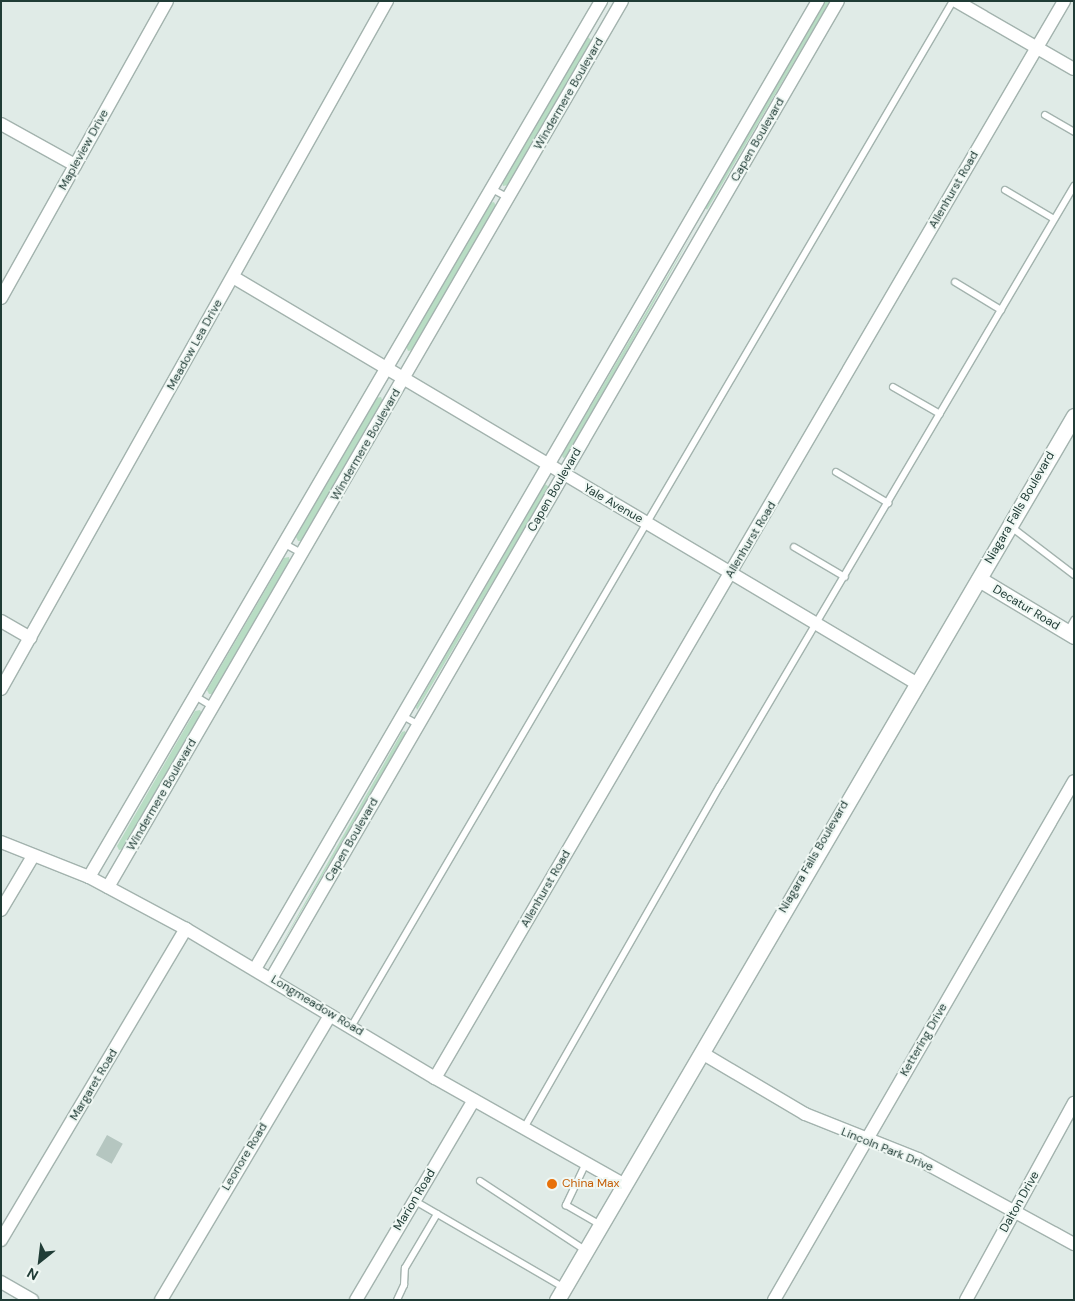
<!DOCTYPE html>
<html>
<head>
<meta charset="utf-8">
<style>
	body { margin:0 }
	#map { position:relative; width:1075px; height:1301px; overflow:hidden; background:#e0ebe7; font-family:"DM Sans",sans-serif }
	div>[style] { position:absolute }
	[style*='--x'] { left:calc(var(--x)*1px); top:calc(var(--y)*1px); width:calc(var(--w)*1px); rotate:calc(var(--a)*1deg) }
	.green>* { inset:0; background:#b8ddc4 }
	.building>* { inset:0; background:#b5c6c0; transform-origin:0 0 }
	.roads { filter:drop-shadow(1px 0 #a3b3ae) drop-shadow(-1px 0 #a3b3ae) drop-shadow(0 1px #a3b3ae) drop-shadow(0 -1px #a3b3ae) }
	.lane>* { height:6px; margin:-3px; padding:0 3px; transform-origin:3px; border-radius:3px; background:#fff }
	.street>* { height:12px; margin:-6px; padding:0 6px; transform-origin:6px; border-radius:6px; background:#fff }
	.secondary>* { height:15px; margin:-7.5px; padding:0 7.5px; transform-origin:7.5px; border-radius:7.5px; background:#fff }
	.dots>* { width:14px; height:14px; translate:-50% -50%; box-sizing:border-box; border:2px solid #f0f8f4; border-radius:50% }
	span { translate:-50% -50%; white-space:nowrap; text-align:center; line-height:1.15; -webkit-text-stroke:4px #f0f8f4; paint-order:stroke }
	.street-label { font-size:12px; color:#203c36 }
	.food-label { font-size:12px; color:#c56008 }
	.left { translate:0 -50%; text-align:left }
	.frame { position:absolute; inset:0; border:2px solid #203c36; pointer-events:none }
	.north { position:absolute; left:15px; top:1236px; width:50px; height:50px; -webkit-text-stroke:4px #f0f8f4; paint-order:stroke; rotate:209deg; font-size:14px; font-weight:700; line-height:20px; text-align:center; color:#203c36 }
	.north::after { content:''; display:block; margin:auto; width:18px; height:22px; background:#203c36; clip-path:polygon(50% 0,100% 100%,50% 72%,0 100%) }
</style>
</head>
<body>
<div id="map">
	<div class="green">
		<div style="clip-path:polygon(825px 1px,830px 1px,707px 210px,705px 207px)"></div>
		<div style="clip-path:polygon(587px 36px,592px 41px,508px 185px,503px 186px,502px 181px)"></div>
		<div style="clip-path:polygon(494px 202px,496px 206px,413px 350px,408px 351px,406px 346px,490px 203px)"></div>
		<div style="clip-path:polygon(694px 231px,567px 457px,563px 458px,562px 455px)"></div>
		<div style="clip-path:polygon(381px 397px,383px 402px,303px 541px,298px 541px,296px 537px,376px 398px)"></div>
		<div style="clip-path:polygon(545px 484px,549px 487px,417px 710px,416px 707px)"></div>
		<div style="clip-path:polygon(289px 557px,290px 562px,214px 694px,209px 694px,207px 690px,284px 558px)"></div>
		<div style="clip-path:polygon(200px 710px,202px 714px,124px 849px,119px 850px,117px 846px,195px 711px)"></div>
		<div style="clip-path:polygon(405px 731px,406px 734px,273px 959px,402px 732px)"></div>
	</div>
	<div class="building">
		<div style="left:107px;top:1135px;width:18px;height:23px;rotate:29deg"></div>
	</div>
	<div class="roads">
		<div class="lane">
			<div style="--x:1045;--y:115;--w:34;--a:30"></div>
			<div style="--x:492;--y:189;--w:19;--a:28"></div>
			<div style="--x:1005;--y:190;--w:57;--a:30.6"></div>
			<div style="--x:955;--y:282;--w:54;--a:31.3"></div>
			<div style="--x:893;--y:387;--w:54;--a:29.9"></div>
			<div style="--x:836;--y:472;--w:61;--a:30.8"></div>
			<div style="--x:1010;--y:526;--w:81;--a:37.4"></div>
			<div style="--x:285;--y:544;--w:21;--a:29"></div>
			<div style="--x:794;--y:547;--w:59;--a:30.5"></div>
			<div style="--x:1068;--y:631;--w:13;--a:-61"></div>
			<div style="--x:195;--y:696;--w:21;--a:31"></div>
			<div style="--x:401;--y:715;--w:21;--a:29"></div>
			<div style="--x:351;--y:1027;--w:1190;--a:-59.6"></div>
			<div style="--x:524;--y:1128;--w:394;--a:-60.2"></div>
			<div style="--x:720;--y:786;--w:697;--a:-59.46"></div>
			<div style="--x:586;--y:1163;--w:47;--a:115.5"></div>
			<div style="--x:566;--y:1205;--w:39;--a:30"></div>
			<div style="--x:480;--y:1181;--w:126;--a:33.3"></div>
			<div style="--x:415;--y:1201;--w:171;--a:30.2"></div>
			<div style="--x:397;--y:1300;--w:17;--a:-65"></div>
			<div style="--x:404;--y:1285;--w:17;--a:-87"></div>
			<div style="--x:405;--y:1268;--w:63;--a:-59.3"></div>
		</div>
		<div class="street">
			<div style="--x:956;--y:1;--w:136;--a:30"></div>
			<div style="--x:1;--y:124;--w:85;--a:29"></div>
			<div style="--x:233;--y:277;--w:795;--a:30.73"></div>
			<div style="--x:1;--y:298;--w:340;--a:-60.8"></div>
			<div style="--x:1;--y:621;--w:34;--a:30"></div>
			<div style="--x:1;--y:689;--w:789;--a:-60.71"></div>
			<div style="--x:1;--y:842;--w:95;--a:21.7"></div>
			<div style="--x:89;--y:877;--w:110;--a:28.2"></div>
			<div style="--x:186;--y:929;--w:290;--a:30.9"></div>
			<div style="--x:435;--y:1078;--w:218;--a:29.4"></div>
			<div style="--x:89;--y:877;--w:1015;--a:-59.69"></div>
			<div style="--x:108;--y:887;--w:1024;--a:-59.88"></div>
			<div style="--x:1;--y:910;--w:63;--a:-59.3"></div>
			<div style="--x:255;--y:969;--w:1120;--a:-59.82"></div>
			<div style="--x:271;--y:979;--w:1130;--a:-59.9"></div>
			<div style="--x:702;--y:1053;--w:120;--a:30.6"></div>
			<div style="--x:805;--y:1114;--w:122;--a:21.7"></div>
			<div style="--x:918;--y:1159;--w:178;--a:28.6"></div>
			<div style="--x:435;--y:1078;--w:1247;--a:-59.71"></div>
			<div style="--x:1;--y:1240;--w:362;--a:-59.3"></div>
			<div style="--x:1;--y:1282;--w:36;--a:30"></div>
			<div style="--x:161;--y:1300;--w:331;--a:-59.3"></div>
			<div style="--x:356;--y:1300;--w:232;--a:-59.5"></div>
			<div style="--x:774;--y:1300;--w:599;--a:-59.97"></div>
			<div style="--x:966;--y:1300;--w:225;--a:-61.3"></div>
		</div>
		<div class="secondary">
			<div style="--x:979;--y:579;--w:111;--a:31"></div>
			<div style="--x:557;--y:1300;--w:1024;--a:-59.68"></div>
		</div>
	</div>
	<div class="dots">
		<div style="left:552px;top:1184px;background:#e8710a"></div>
	</div>
	<div class="street-label">
		<span style="left:569px;top:94px;rotate:-60deg">Windermere Boulevard</span>
		<span style="left:758px;top:140px;rotate:-60deg">Capen Boulevard</span>
		<span style="left:84px;top:150px;rotate:-61deg">Mapleview Drive</span>
		<span style="left:954px;top:190px;rotate:-60deg">Allenhurst Road</span>
		<span style="left:195px;top:345px;rotate:-61deg">Meadow Lea Drive</span>
		<span style="left:366px;top:445px;rotate:-60deg">Windermere Boulevard</span>
		<span style="left:555px;top:490px;rotate:-60deg">Capen Boulevard</span>
		<span style="left:613px;top:504px;rotate:30deg">Yale Avenue</span>
		<span style="left:1020px;top:508px;rotate:-60deg">Niagara Falls Boulevard</span>
		<span style="left:751px;top:540px;rotate:-59deg">Allenhurst Road</span>
		<span style="left:1026px;top:608px;rotate:31deg">Decatur Road</span>
		<span style="left:162px;top:795px;rotate:-60deg">Windermere Boulevard</span>
		<span style="left:352px;top:840px;rotate:-60deg">Capen Boulevard</span>
		<span style="left:814px;top:857px;rotate:-60deg">Niagara Falls Boulevard</span>
		<span style="left:546px;top:889px;rotate:-60deg">Allenhurst Road</span>
		<span style="left:317px;top:1006px;rotate:31deg">Longmeadow Road</span>
		<span style="left:924px;top:1040px;rotate:-60deg">Kettering Drive</span>
		<span style="left:94px;top:1085px;rotate:-59deg">Margaret Road</span>
		<span style="left:887px;top:1150px;rotate:22deg">Lincoln Park Drive</span>
		<span style="left:245px;top:1157px;rotate:-59deg">Leonore Road</span>
		<span style="left:415px;top:1200px;rotate:-59deg">Marion Road</span>
		<span style="left:1020px;top:1202px;rotate:-61deg">Dalton Drive</span>
	</div>
	<div class="food-label">
		<span class="left" style="left:562px;top:1184px">China Max</span>
	</div>
	<div class="frame"></div>
	<div class="north">N</div>
</div>
</body>
</html>
